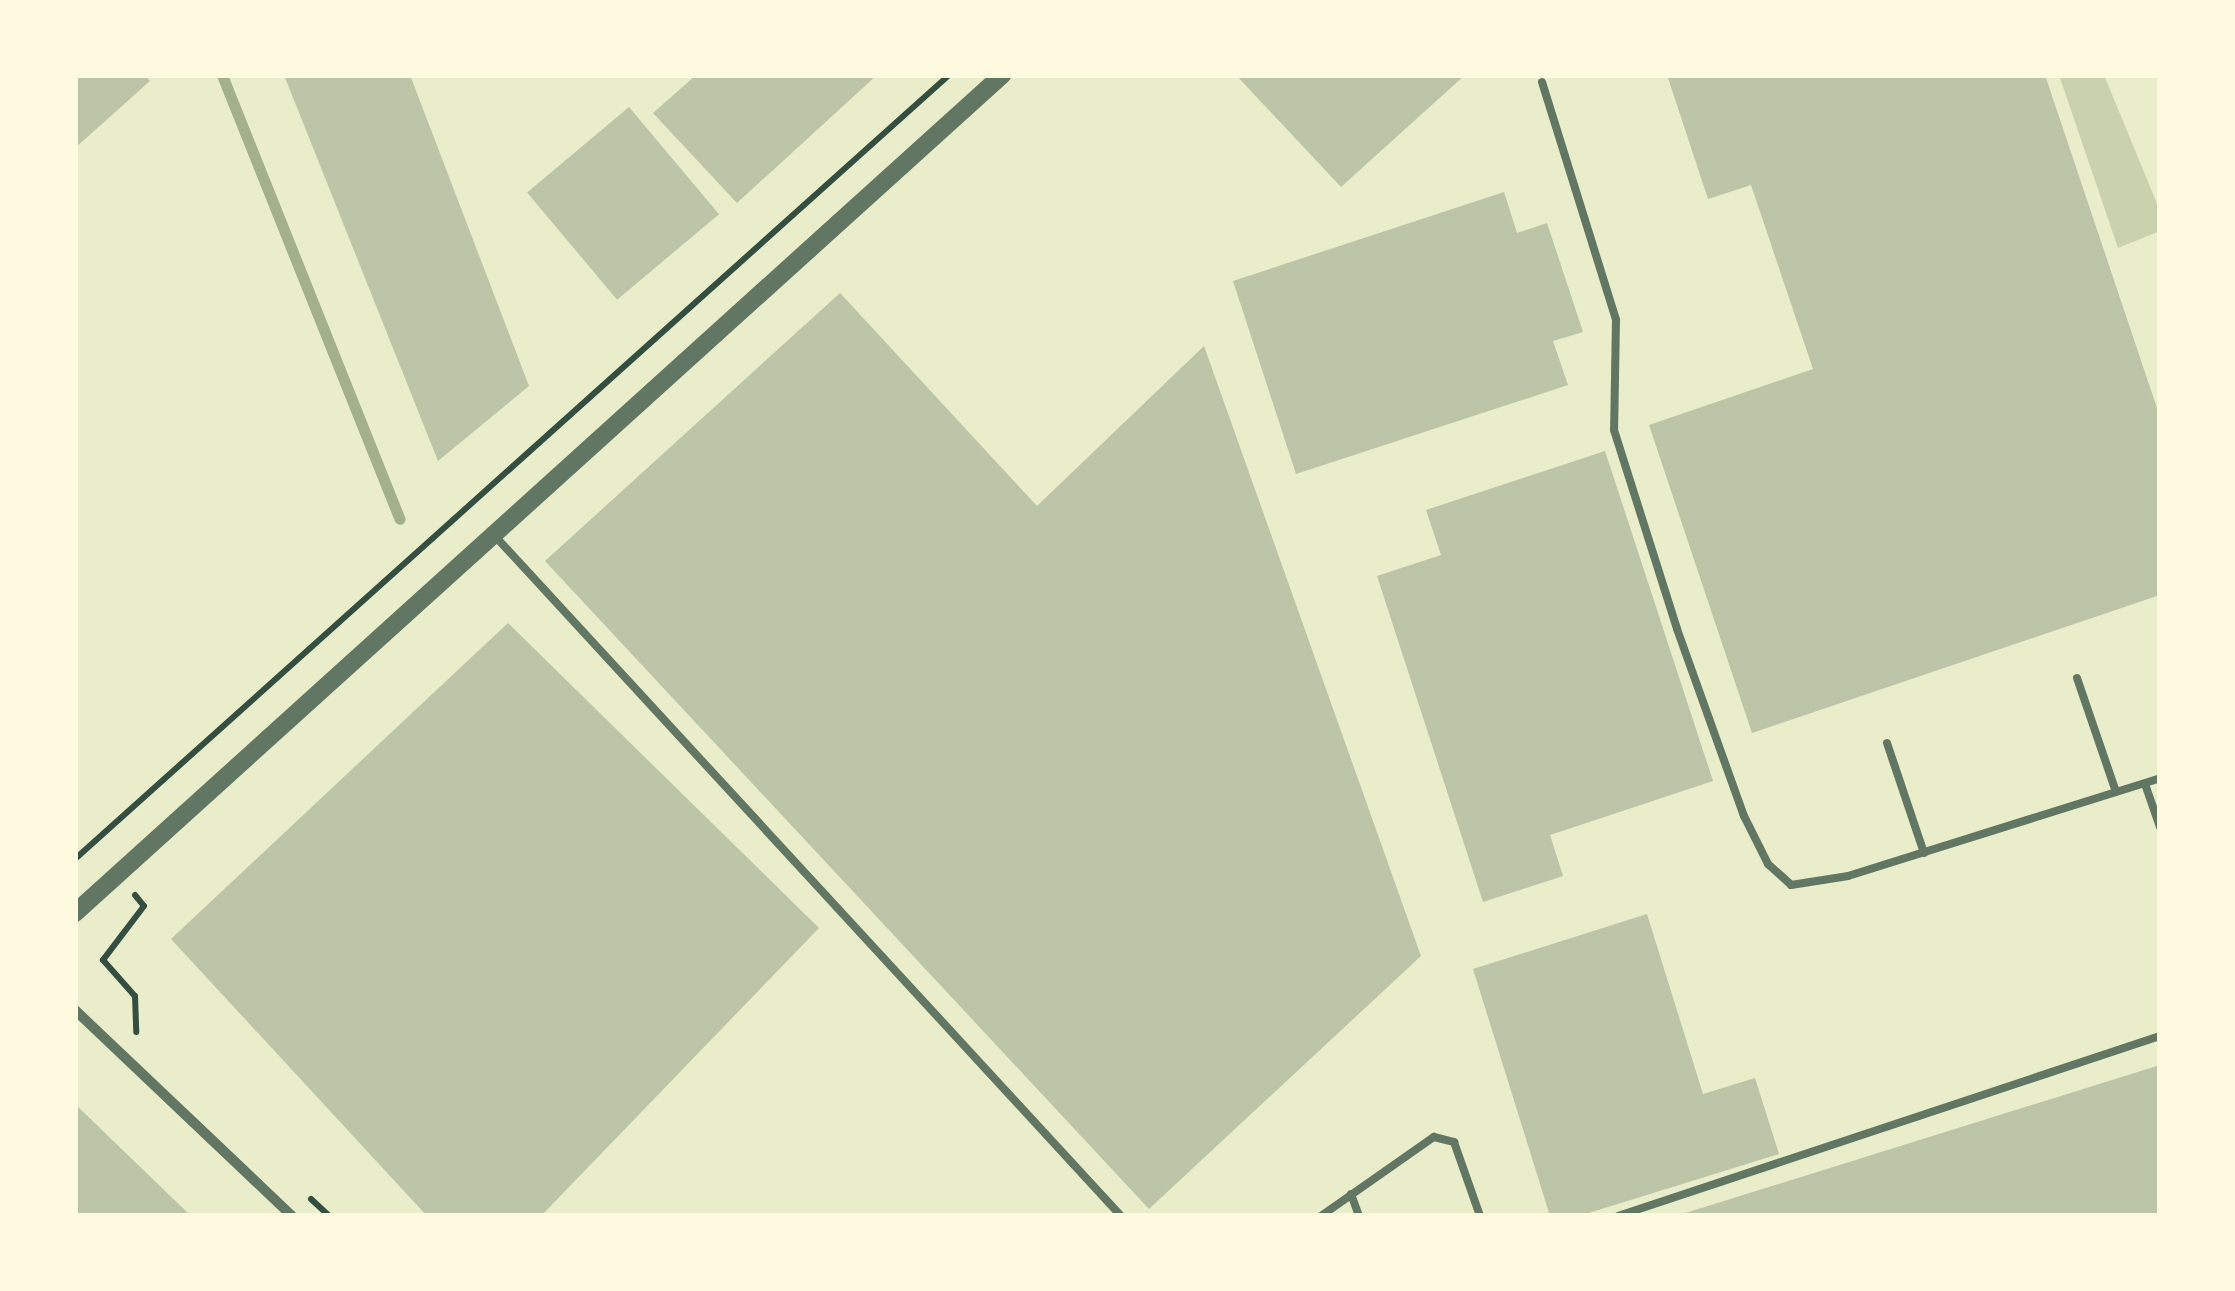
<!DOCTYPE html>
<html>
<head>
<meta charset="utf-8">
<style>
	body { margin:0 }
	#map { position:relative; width:2235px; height:1291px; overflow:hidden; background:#e9edc9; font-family:Roboto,sans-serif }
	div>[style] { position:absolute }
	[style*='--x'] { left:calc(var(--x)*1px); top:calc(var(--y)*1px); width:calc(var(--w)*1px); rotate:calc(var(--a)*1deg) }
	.green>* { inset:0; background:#cad2ad }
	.stream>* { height:11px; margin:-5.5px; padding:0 5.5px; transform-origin:5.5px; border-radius:5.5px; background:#a3b18a }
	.building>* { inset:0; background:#bcc5a7; transform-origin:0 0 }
	.path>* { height:6px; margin:-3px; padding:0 3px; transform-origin:3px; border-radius:3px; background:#344e41 }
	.service>* { height:8px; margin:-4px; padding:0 4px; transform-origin:4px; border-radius:4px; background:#617663 }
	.minor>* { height:10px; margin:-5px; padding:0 5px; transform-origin:5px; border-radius:5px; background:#617663 }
	.tertiary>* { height:18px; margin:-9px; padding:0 9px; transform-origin:9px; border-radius:9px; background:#617663 }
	span { translate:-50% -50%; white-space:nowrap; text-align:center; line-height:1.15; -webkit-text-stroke:9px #fefae0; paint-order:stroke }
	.frame { position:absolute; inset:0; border:78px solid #fefae0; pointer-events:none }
</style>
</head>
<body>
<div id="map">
	<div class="green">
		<div style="clip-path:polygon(2059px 75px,2104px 75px,2160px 211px,2160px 231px,2118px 248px)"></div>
	</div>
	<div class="stream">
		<div style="--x:222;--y:75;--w:478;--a:68.2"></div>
	</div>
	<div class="building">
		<div style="clip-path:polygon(75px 75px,145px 75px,150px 81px,75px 148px)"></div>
		<div style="clip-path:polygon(284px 75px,410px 75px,529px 386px,438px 461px)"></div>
		<div style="clip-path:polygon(696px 75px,877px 75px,737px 203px,653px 113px)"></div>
		<div style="clip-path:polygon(1236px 75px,1465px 75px,1341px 187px)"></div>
		<div style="clip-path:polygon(1667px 75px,2045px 75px,2160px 417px,2160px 595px,1752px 733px,1649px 425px,1813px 369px,1751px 185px,1708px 199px)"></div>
		<div style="left:629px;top:107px;width:140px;height:133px;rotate:50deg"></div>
		<div style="clip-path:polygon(1504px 192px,1517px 233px,1547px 223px,1583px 332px,1553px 341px,1568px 385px,1296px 474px,1233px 281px)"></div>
		<div style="clip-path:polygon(840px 293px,1037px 506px,1204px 346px,1421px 956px,1149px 1209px,545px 561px)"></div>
		<div style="clip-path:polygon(1605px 451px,1713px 781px,1550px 835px,1563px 876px,1483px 902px,1377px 576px,1441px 555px,1426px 510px)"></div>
		<div style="clip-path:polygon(508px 623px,819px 928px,541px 1216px,427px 1216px,171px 939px)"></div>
		<div style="clip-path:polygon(1647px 914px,1703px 1094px,1755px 1078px,1779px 1154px,1579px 1216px,1550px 1216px,1473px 969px)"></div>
		<div style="clip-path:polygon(2160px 1065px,2160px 1216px,1679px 1216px,1679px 1215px)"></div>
		<div style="clip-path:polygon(75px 1104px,191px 1216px,75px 1216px)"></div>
	</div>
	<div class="path">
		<div style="--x:75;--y:859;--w:1174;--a:-41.89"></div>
		<div style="--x:135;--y:895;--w:14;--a:51"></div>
		<div style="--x:144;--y:906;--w:68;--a:127.2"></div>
		<div style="--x:103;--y:960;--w:48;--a:48.4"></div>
		<div style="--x:135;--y:996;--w:36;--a:88"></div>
		<div style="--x:311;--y:1199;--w:25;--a:43"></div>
	</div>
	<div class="service">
		<div style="--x:1542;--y:82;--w:249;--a:72.7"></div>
		<div style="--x:1616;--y:320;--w:110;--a:91"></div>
		<div style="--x:1614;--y:430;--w:209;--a:72.4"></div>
		<div style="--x:1677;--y:629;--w:199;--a:70.3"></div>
		<div style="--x:1744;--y:816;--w:54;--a:63.4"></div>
		<div style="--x:1768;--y:864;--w:31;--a:42"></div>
		<div style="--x:1791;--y:885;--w:58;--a:-9"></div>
		<div style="--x:1848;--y:876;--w:327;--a:-17.4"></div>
		<div style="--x:494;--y:535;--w:926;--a:47.36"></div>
		<div style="--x:2077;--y:678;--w:120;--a:71.1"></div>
		<div style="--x:1887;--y:743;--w:116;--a:71.4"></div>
		<div style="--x:2145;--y:784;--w:46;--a:70.8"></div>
		<div style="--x:1351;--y:1194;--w:23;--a:70"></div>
		<div style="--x:1321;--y:1216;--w:138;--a:-35"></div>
		<div style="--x:1434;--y:1137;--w:21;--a:14"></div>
		<div style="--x:1454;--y:1142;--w:78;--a:70.6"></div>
		<div style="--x:1618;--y:1216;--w:571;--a:-18.37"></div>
	</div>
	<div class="minor">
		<div style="--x:75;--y:1010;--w:299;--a:43.5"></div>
	</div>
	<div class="tertiary">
		<div style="--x:75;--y:913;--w:1250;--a:-42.11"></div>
	</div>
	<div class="frame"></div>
</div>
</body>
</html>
